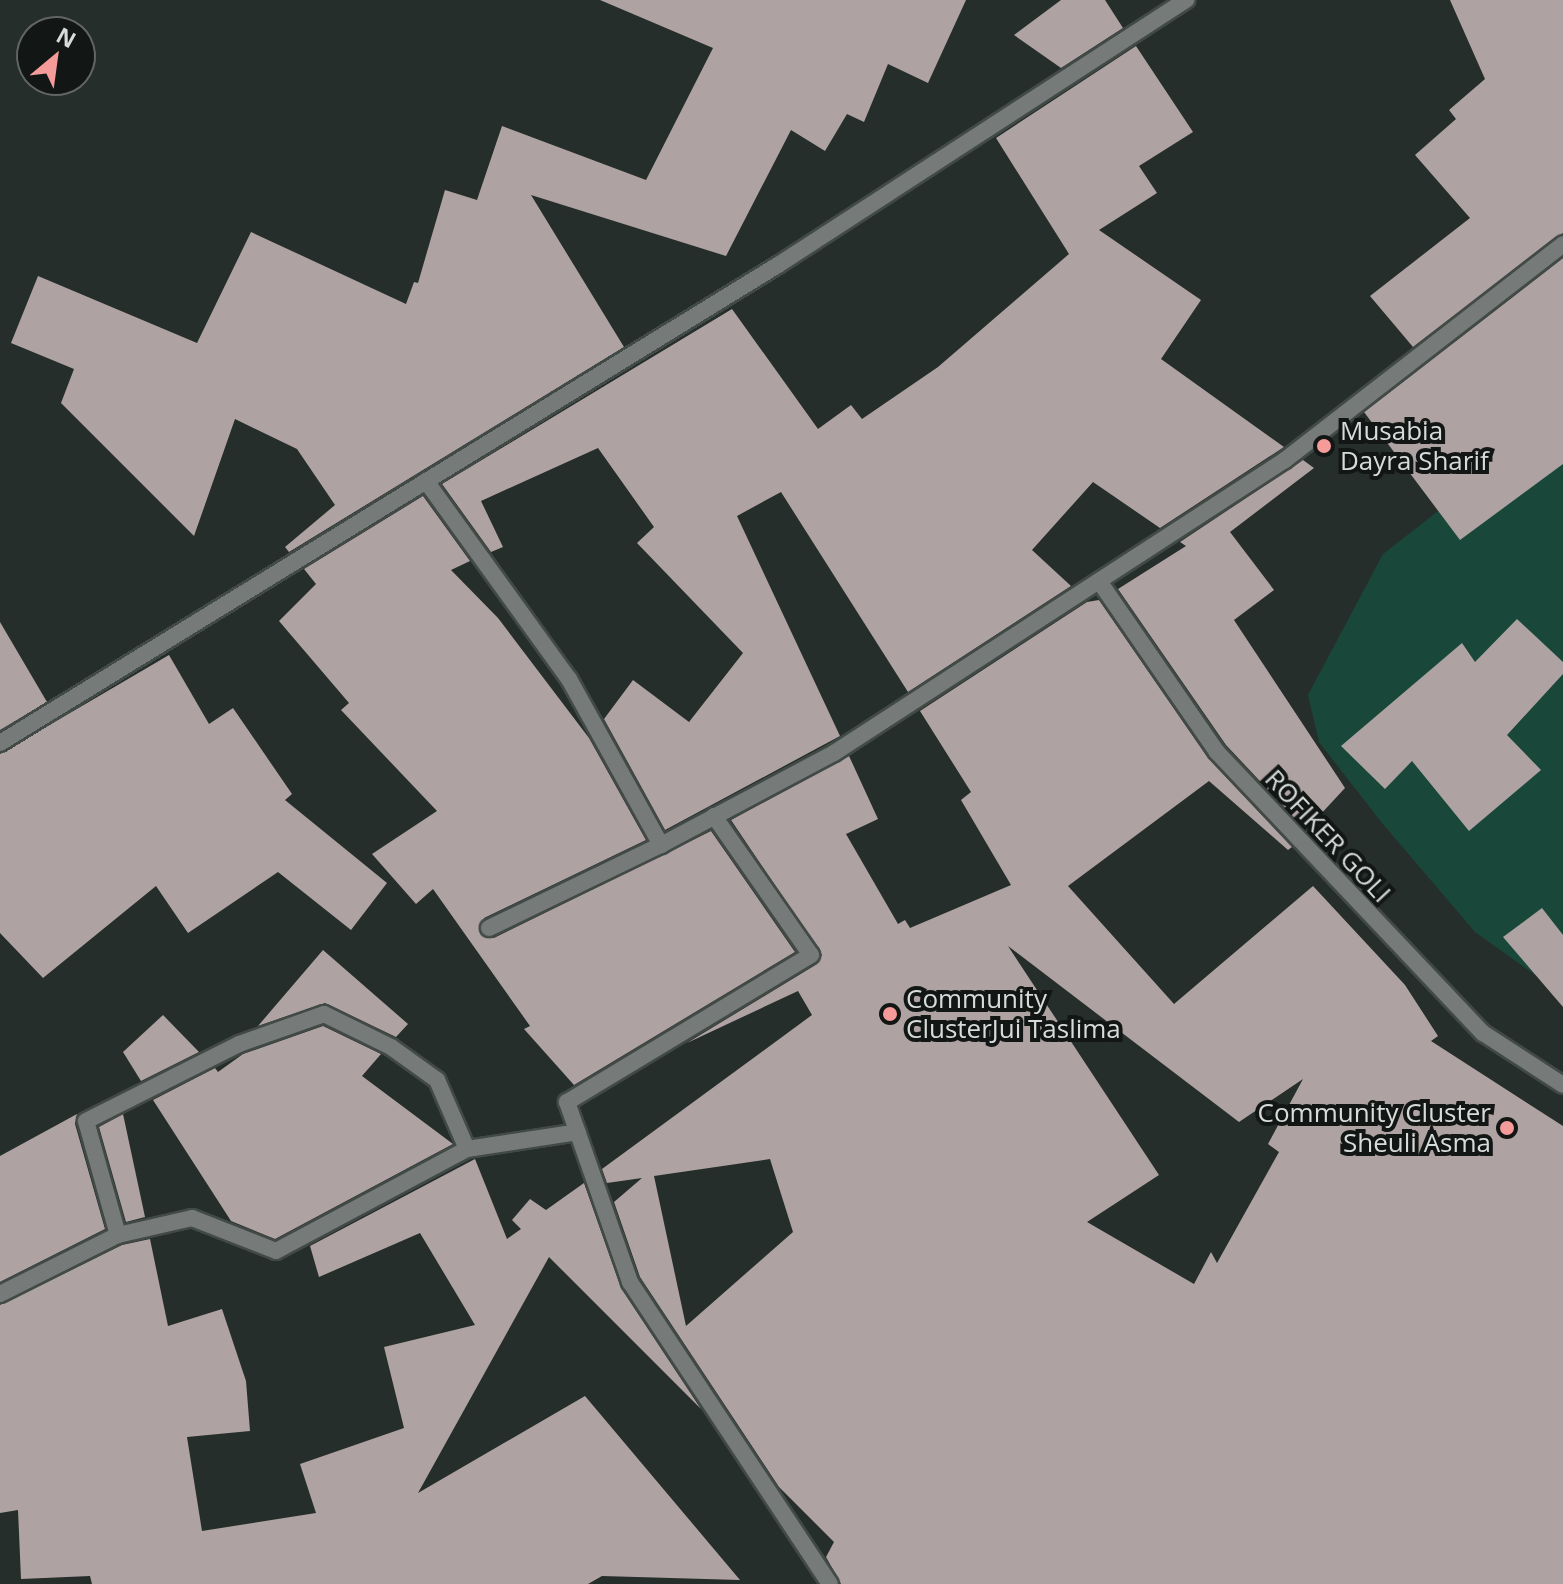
<!DOCTYPE html>
<html>
<head>
<meta charset="utf-8">
<style>
	body { margin:0 }
	#map { position:relative; width:1563px; height:1584px; overflow:hidden; background:#262e2b; font-family:"Open Sans",sans-serif }
	div>[style] { position:absolute }
	[style*='--x'] { left:calc(var(--x)*1px); top:calc(var(--y)*1px); width:calc(var(--w)*1px); rotate:calc(var(--a)*1deg) }
	.green>* { inset:0; background:#19483a }
	.building>* { inset:0; background:#aea3a2 }
	.roads { filter:drop-shadow(2px 0 #424a47) drop-shadow(-2px 0 #424a47) drop-shadow(0 2px #424a47) drop-shadow(0 -2px #424a47) }
	.minor>* { height:16px; margin:-8px; padding:0 8px; transform-origin:8px; border-radius:8px; background:#767b79 }
	.dots>* { width:22px; height:22px; translate:-50% -50%; box-sizing:border-box; border:4px solid #121614; border-radius:50% }
	span { translate:-50% -50%; white-space:nowrap; text-align:center; line-height:1.15; -webkit-text-stroke:8px #121614; paint-order:stroke }
	.poi-label { font-size:26px; color:#d7dcda }
	.left { translate:0 -50%; text-align:left }
	.right { translate:-100% -50%; text-align:right }
	.street-label { font-size:26px; color:#d7dcda }
	.north { position:absolute; left:16px; top:16px; width:80px; height:80px; box-sizing:border-box; background:#121614; border:2px solid #616563; border-radius:50%; rotate:29deg; font-size:22px; font-weight:700; line-height:32px; text-align:center; color:#d7dcda }
	.north::after { content:''; display:block; margin:auto; width:28px; height:36px; background:#f59b99; clip-path:polygon(50% 0,100% 100%,50% 72%,0 100%) }
</style>
</head>
<body>
<div id="map">
	<div class="green">
		<div style="clip-path:polygon(1563px 414px,1563px 995px,1475px 932px,1382px 823px,1319px 742px,1308px 695px,1383px 554px)"></div>
	</div>
	<div class="building">
		<div style="clip-path:polygon(600px 0,966px 0,928px 83px,888px 64px,864px 122px,847px 114px,825px 151px,791px 130px,726px 256px,531px 195px,624px 347px,289px 552px,285px 547px,335px 505px,297px 449px,235px 419px,194px 536px,61px 403px,74px 369px,11px 343px,38px 276px,197px 343px,251px 232px,406px 304px,414px 282px,418px 283px,445px 190px,477px 200px,502px 126px,646px 180px,713px 48px)"></div>
		<div style="clip-path:polygon(1061px 0,1105px 0,1123px 28px,1061px 68px,1014px 35px)"></div>
		<div style="clip-path:polygon(1450px 0,1563px 0,1563px 233px,1413px 347px,1370px 296px,1470px 218px,1415px 155px,1456px 119px,1449px 110px,1485px 79px)"></div>
		<div style="clip-path:polygon(1136px 46px,1193px 132px,1139px 166px,1157px 193px,1099px 230px,1201px 300px,1161px 359px,1284px 447px,1160px 528px,1093px 482px,1032px 550px,1071px 586px,908px 692px,781px 492px,737px 516px,840px 736px,665px 830px,604px 719px,633px 680px,689px 722px,743px 653px,637px 543px,654px 527px,598px 448px,481px 501px,503px 547px,491px 552px,442px 484px,732px 309px,818px 429px,851px 405px,862px 419px,938px 367px,1069px 254px,996px 138px)"></div>
		<div style="clip-path:polygon(1563px 258px,1563px 464px,1460px 540px,1364px 412px)"></div>
		<div style="clip-path:polygon(1303px 460px,1314px 468px,1230px 532px,1274px 590px,1234px 620px,1345px 788px,1306px 830px,1226px 745px,1118px 589px,1186px 546px,1180px 542px)"></div>
		<div style="clip-path:polygon(423px 496px,470px 561px,451px 570px,498px 618px,589px 738px,646px 840px,484px 918px,480px 933px,494px 938px,711px 831px,795px 952px,574px 1085px,524px 1029px,530px 1026px,433px 889px,416px 904px,372px 854px,437px 811px,341px 710px,349px 703px,279px 621px,316px 584px,304px 569px)"></div>
		<div style="clip-path:polygon(evenodd,1099px 600px,1208px 758px,1292px 847px,1288px 850px,1209px 781px,1068px 886px,1174px 1004px,1313px 886px,1405px 985px,1438px 1036px,1431px 1041px,1563px 1126px,1563px 1584px,841px 1584px,826px 1557px,834px 1542px,779px 1487px,640px 1277px,614px 1202px,642px 1178px,607px 1183px,602px 1169px,812px 1015px,798px 991px,687px 1043px,817px 964px,822px 955px,731px 820px,849px 756px,878px 819px,846px 834px,898px 924px,905px 920px,910px 928px,1011px 885px,961px 800px,971px 792px,920px 711px,1087px 602px,1099px 600px,1008px 946px,1239px 1122px,1303px 1079px,1268px 1144px,1279px 1152px,1217px 1263px,1211px 1252px,1194px 1284px,1087px 1222px,1159px 1175px,1008px 946px,1099px 600px,770px 1159px,793px 1232px,686px 1326px,654px 1176px,770px 1159px)"></div>
		<div style="clip-path:polygon(1517px 619px,1563px 662px,1563px 674px,1507px 735px,1541px 770px,1469px 831px,1412px 761px,1385px 789px,1341px 746px,1462px 643px,1475px 662px)"></div>
		<div style="clip-path:polygon(0 622px,47px 702px,0 730px)"></div>
		<div style="clip-path:polygon(169px 655px,209px 724px,233px 708px,292px 794px,285px 800px,387px 883px,351px 930px,278px 872px,188px 933px,156px 886px,43px 978px,0 933px,0 754px)"></div>
		<div style="clip-path:polygon(1542px 908px,1563px 935px,1563px 1007px,1503px 937px)"></div>
		<div style="clip-path:polygon(323px 950px,408px 1024px,396px 1037px,325px 1003px,258px 1026px)"></div>
		<div style="clip-path:polygon(163px 1015px,199px 1052px,141px 1081px,123px 1052px)"></div>
		<div style="clip-path:polygon(323px 1026px,381px 1054px,362px 1076px,453px 1144px,275px 1239px,231px 1221px,153px 1100px,215px 1068px,218px 1072px,243px 1054px)"></div>
		<div style="clip-path:polygon(77px 1114px,75px 1124px,105px 1229px,0 1282px,0 1156px)"></div>
		<div style="clip-path:polygon(123px 1114px,145px 1217px,126px 1222px,99px 1127px)"></div>
		<div style="clip-path:polygon(475px 1159px,507px 1239px,521px 1229px,512px 1220px,530px 1199px,546px 1210px,584px 1183px,621px 1288px,701px 1409px,549px 1257px,418px 1493px,585px 1396px,740px 1580px,602px 1576px,588px 1584px,92px 1584px,90px 1576px,21px 1579px,18px 1510px,0 1513px,0 1305px,122px 1245px,150px 1239px,168px 1326px,222px 1309px,246px 1381px,250px 1431px,187px 1437px,202px 1531px,316px 1513px,300px 1464px,404px 1428px,384px 1347px,475px 1325px,420px 1233px,319px 1277px,310px 1246px)"></div>
	</div>
	<div class="roads">
		<div class="minor">
			<div style="--x:426;--y:481;--w:244;--a:54.2"></div>
			<div style="--x:569;--y:679;--w:190;--a:61"></div>
			<div style="--x:661;--y:845;--w:196;--a:-28"></div>
			<div style="--x:834;--y:753;--w:538;--a:-33.01"></div>
			<div style="--x:1285;--y:460;--w:352;--a:-37.8"></div>
			<div style="--x:1099;--y:581;--w:208;--a:55.4"></div>
			<div style="--x:1217;--y:752;--w:387;--a:46.6"></div>
			<div style="--x:1483;--y:1033;--w:95;--a:33"></div>
			<div style="--x:0;--y:743;--w:913;--a:-31.57"></div>
			<div style="--x:778;--y:265;--w:487;--a:-33"></div>
			<div style="--x:714;--y:816;--w:169;--a:55.1"></div>
			<div style="--x:811;--y:955;--w:285;--a:148.9"></div>
			<div style="--x:567;--y:1102;--w:191;--a:70.7"></div>
			<div style="--x:630;--y:1282;--w:362;--a:56.5"></div>
			<div style="--x:489;--y:928;--w:191;--a:-25.8"></div>
			<div style="--x:118;--y:1235;--w:118;--a:-105.7"></div>
			<div style="--x:86;--y:1121;--w:171;--a:-26.7"></div>
			<div style="--x:239;--y:1044;--w:90;--a:-19.4"></div>
			<div style="--x:324;--y:1014;--w:75;--a:26.2"></div>
			<div style="--x:391;--y:1047;--w:57;--a:35.7"></div>
			<div style="--x:437;--y:1080;--w:75;--a:66.5"></div>
			<div style="--x:467;--y:1149;--w:112;--a:-8.7"></div>
			<div style="--x:0;--y:1294;--w:132;--a:-26.6"></div>
			<div style="--x:118;--y:1235;--w:76;--a:-12.9"></div>
			<div style="--x:192;--y:1218;--w:90;--a:21.4"></div>
			<div style="--x:276;--y:1251;--w:217;--a:-28.1"></div>
		</div>
	</div>
	<div class="dots">
		<div style="left:1324px;top:446px;background:#f59b99"></div>
		<div style="left:890px;top:1014px;background:#f59b99"></div>
		<div style="left:1507px;top:1128px;background:#f59b99"></div>
	</div>
	<div class="poi-label">
		<span class="left" style="left:1340px;top:446px">Musabia<br>Dayra Sharif</span>
		<span class="left" style="left:906px;top:1014px">Community<br>ClusterJui Taslima</span>
		<span class="right" style="left:1491px;top:1128px">Community Cluster<br>Sheuli Asma</span>
	</div>
	<div class="street-label">
		<span style="left:1328px;top:836px;rotate:47deg">ROFIKER GOLI</span>
	</div>
	<div class="north">N</div>
</div>
</body>
</html>
